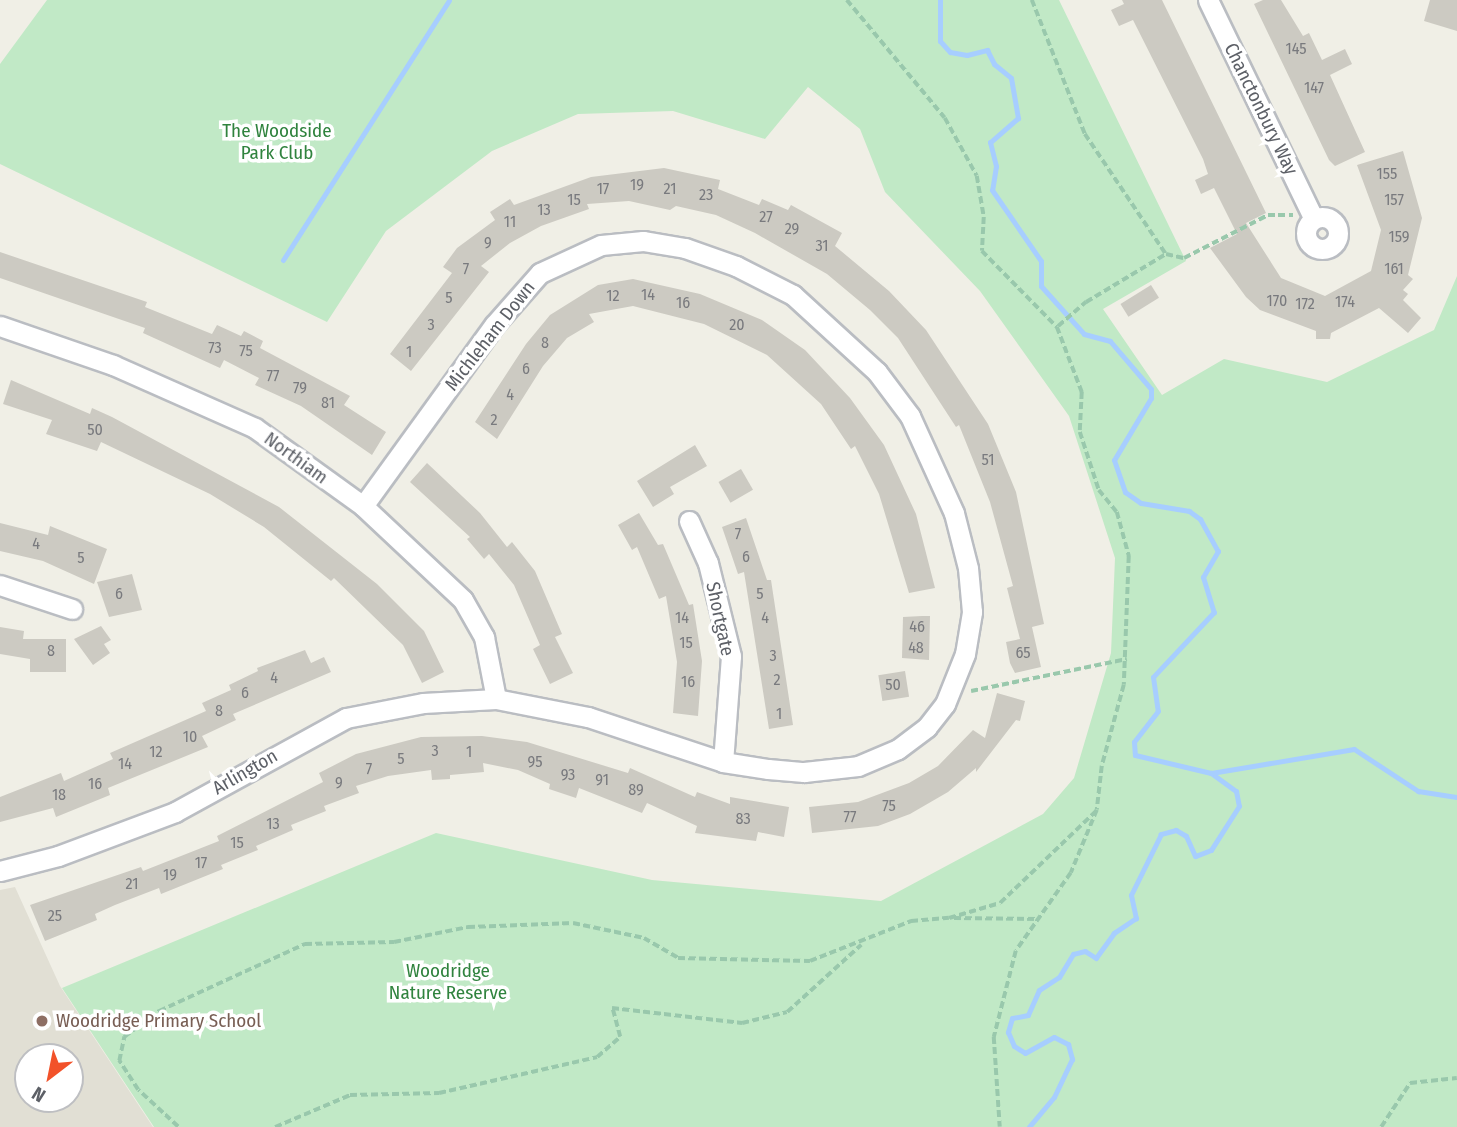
<!DOCTYPE html>
<html>
<head>
<meta charset="utf-8">
<style>
	body { margin:0 }
	#map { position:relative; width:1457px; height:1127px; overflow:hidden; background:#f0efe6; font-family:"Fira Sans Condensed",sans-serif }
	div>[style] { position:absolute }
	[style*='--x'] { left:calc(var(--x)*1px); top:calc(var(--y)*1px); width:calc(var(--w)*1px); rotate:calc(var(--a)*1deg) }
	.education>* { inset:0; background:#e1dfd4 }
	.green>* { inset:0; background:#c1e9c6 }
	.stream>* { height:5px; margin:-2.5px; padding:0 2.5px; transform-origin:2.5px; border-radius:2.5px; background:#a7ceff }
	.building>* { inset:0; background:#cccac2; transform-origin:0 0 }
	.path>* { height:3.5px; margin-top:-1.75px; transform-origin:0; background:repeating-linear-gradient(90deg,#99c8ac 0 7px,transparent 0 10.5px) }
	.roads { filter:drop-shadow(2px 0 #babdc2) drop-shadow(-2px 0 #babdc2) drop-shadow(0 2px #babdc2) drop-shadow(0 -2px #babdc2) }
	.minor>* { height:19px; margin:-9.5px; padding:0 9.5px; transform-origin:9.5px; border-radius:9.5px; background:#fff }
	.minor>.ring { margin:-9.5px; padding:0; box-sizing:content-box; background:none; border:19px solid #fff; border-radius:50% }
	.dots>* { width:19px; height:19px; translate:-50% -50%; box-sizing:border-box; border:4px solid #fff; border-radius:50% }
	span { translate:-50% -50%; white-space:nowrap; text-align:center; line-height:1.15; -webkit-text-stroke:7px #fff; paint-order:stroke }
	.number-label { font-size:16px; color:#797a7e }
	.number-label span { -webkit-text-stroke-width:0 }
	.street-label { font-size:19px; color:#5d6067 }
	.park-label { font-size:19px; color:#30833e }
	.education-label { font-size:19px; color:#785e54 }
	.left { translate:0 -50%; text-align:left }
	.north { position:absolute; left:14px; top:1043px; width:70px; height:70px; box-sizing:border-box; background:#fff; border:2px solid #bebfc2; border-radius:50%; rotate:212deg; font-size:19px; font-weight:700; line-height:28px; text-align:center; color:#5d6067 }
	.north::after { content:''; display:block; margin:auto; width:24px; height:32px; background:#f2522a; clip-path:polygon(50% 0,100% 100%,50% 72%,0 100%) }
</style>
</head>
<body>
<div id="map">
	<div class="education">
		<div style="clip-path:polygon(evenodd,15px 887px,60px 986px,153px 1127px,0 1127px,0 890px,15px 887px,28px 1057px,70px 1057px,70px 1099px,28px 1099px,28px 1057px)"></div>
	</div>
	<div class="green">
		<div style="clip-path:polygon(47px 0,1059px 0,1186px 261px,1103px 309px,1162px 395px,1224px 359px,1327px 382px,1434px 330px,1457px 276px,1457px 1127px,154px 1127px,62px 988px,436px 833px,652px 880px,881px 901px,1043px 814px,1074px 778px,1111px 653px,1115px 558px,1069px 416px,980px 291px,885px 192px,860px 129px,808px 87px,765px 139px,673px 111px,578px 114px,492px 151px,386px 231px,327px 322px,0 164px,0 64px)"></div>
	</div>
	<div class="stream">
		<div style="--x:940;--y:0;--w:41;--a:90"></div>
		<div style="--x:940;--y:41;--w:15;--a:48"></div>
		<div style="--x:950;--y:52;--w:17;--a:10"></div>
		<div style="--x:967;--y:55;--w:21;--a:-14"></div>
		<div style="--x:987;--y:50;--w:16;--a:63"></div>
		<div style="--x:994;--y:64;--w:22;--a:39"></div>
		<div style="--x:1011;--y:78;--w:41;--a:80.1"></div>
		<div style="--x:1018;--y:118;--w:37;--a:139"></div>
		<div style="--x:990;--y:142;--w:25;--a:76"></div>
		<div style="--x:996;--y:166;--w:24;--a:99"></div>
		<div style="--x:992;--y:190;--w:86;--a:55.4"></div>
		<div style="--x:1041;--y:261;--w:25;--a:90"></div>
		<div style="--x:1041;--y:286;--w:64;--a:48.1"></div>
		<div style="--x:1084;--y:334;--w:27;--a:15"></div>
		<div style="--x:1110;--y:341;--w:63;--a:49.5"></div>
		<div style="--x:1151;--y:389;--w:9;--a:90"></div>
		<div style="--x:1151;--y:398;--w:72;--a:120.8"></div>
		<div style="--x:1114;--y:460;--w:34;--a:71"></div>
		<div style="--x:1125;--y:492;--w:19;--a:35"></div>
		<div style="--x:1141;--y:503;--w:49;--a:9.5"></div>
		<div style="--x:1189;--y:511;--w:14;--a:36"></div>
		<div style="--x:1200;--y:519;--w:37;--a:61"></div>
		<div style="--x:1218;--y:551;--w:30;--a:120"></div>
		<div style="--x:1203;--y:577;--w:37;--a:73"></div>
		<div style="--x:1214;--y:612;--w:89;--a:133.2"></div>
		<div style="--x:1153;--y:677;--w:34;--a:82"></div>
		<div style="--x:1158;--y:711;--w:39;--a:128"></div>
		<div style="--x:1134;--y:742;--w:13;--a:86"></div>
		<div style="--x:1135;--y:755;--w:78;--a:13.3"></div>
		<div style="--x:1211;--y:773;--w:31;--a:36"></div>
		<div style="--x:1236;--y:791;--w:15;--a:79"></div>
		<div style="--x:1239;--y:806;--w:52;--a:122.5"></div>
		<div style="--x:1211;--y:850;--w:17;--a:159"></div>
		<div style="--x:1195;--y:856;--w:22;--a:-114"></div>
		<div style="--x:1186;--y:836;--w:12;--a:-149"></div>
		<div style="--x:1176;--y:830;--w:16;--a:165"></div>
		<div style="--x:1161;--y:834;--w:68;--a:116.2"></div>
		<div style="--x:1131;--y:895;--w:24;--a:78"></div>
		<div style="--x:1136;--y:918;--w:27;--a:146"></div>
		<div style="--x:1114;--y:933;--w:31;--a:126"></div>
		<div style="--x:1096;--y:958;--w:13;--a:-148"></div>
		<div style="--x:1085;--y:951;--w:12;--a:166"></div>
		<div style="--x:1073;--y:954;--w:27;--a:121"></div>
		<div style="--x:1059;--y:977;--w:24;--a:147"></div>
		<div style="--x:1039;--y:990;--w:27;--a:114"></div>
		<div style="--x:1028;--y:1015;--w:16;--a:169"></div>
		<div style="--x:1012;--y:1018;--w:15;--a:106"></div>
		<div style="--x:1008;--y:1032;--w:15;--a:67"></div>
		<div style="--x:1014;--y:1046;--w:13;--a:32"></div>
		<div style="--x:1025;--y:1053;--w:33;--a:-29"></div>
		<div style="--x:1054;--y:1037;--w:16;--a:27"></div>
		<div style="--x:1068;--y:1044;--w:16;--a:75"></div>
		<div style="--x:1072;--y:1059;--w:42;--a:115.3"></div>
		<div style="--x:1054;--y:1097;--w:39;--a:130"></div>
		<div style="--x:283;--y:260;--w:308;--a:-57.4"></div>
		<div style="--x:1211;--y:773;--w:145;--a:-9.5"></div>
		<div style="--x:1354;--y:749;--w:77;--a:33.3"></div>
		<div style="--x:1418;--y:791;--w:39;--a:9"></div>
	</div>
	<div class="building">
		<div style="clip-path:polygon(1122px 0,1162px 0,1266px 213px,1246px 223px,1281px 278px,1325px 296px,1371px 271px,1381px 230px,1357px 165px,1403px 151px,1422px 218px,1408px 275px,1413px 279px,1403px 290px,1408px 294px,1403px 300px,1421px 318px,1408px 333px,1379px 308px,1331px 333px,1330px 339px,1316px 339px,1316px 331px,1260px 310px,1246px 297px,1210px 248px,1237px 234px,1214px 188px,1201px 194px,1195px 180px,1208px 174px,1203px 159px,1133px 20px,1119px 26px,1111px 10px,1124px 4px)"></div>
		<div style="clip-path:polygon(1263px 0,1281px 0,1303px 36px,1309px 33px,1322px 60px,1345px 49px,1352px 64px,1330px 75px,1365px 152px,1335px 166px,1329px 160px,1254px 4px)"></div>
		<div style="clip-path:polygon(1430px 0,1457px 0,1457px 31px,1424px 21px)"></div>
		<div style="clip-path:polygon(664px 168px,720px 180px,718px 189px,759px 205px,762px 199px,788px 210px,791px 205px,842px 233px,835px 246px,889px 291px,926px 330px,988px 424px,1016px 492px,1044px 624px,1032px 627px,1041px 667px,1015px 673px,1010px 663px,1006px 642px,1020px 639px,1007px 588px,1013px 586px,990px 502px,959px 425px,956px 427px,898px 338px,870px 310px,827px 274px,755px 233px,716px 215px,676px 206px,670px 210px,629px 201px,587px 204px,589px 209px,541px 226px,510px 243px,481px 266px,489px 272px,411px 371px,390px 354px,452px 273px,443px 267px,457px 248px,495px 220px,490px 212px,510px 199px,514px 205px,591px 177px)"></div>
		<div style="clip-path:polygon(0 252px,147px 302px,145px 307px,212px 334px,217px 325px,241px 336px,244px 331px,263px 341px,260px 348px,350px 396px,344px 405px,386px 432px,372px 455px,301px 406px,255px 385px,259px 378px,224px 360px,220px 368px,143px 333px,145px 328px,0 278px)"></div>
		<div style="clip-path:polygon(633px 279px,700px 294px,762px 320px,805px 350px,850px 398px,884px 445px,916px 514px,935px 588px,909px 593px,879px 494px,855px 446px,851px 449px,821px 404px,767px 355px,704px 324px,633px 306px,589px 314px,594px 322px,567px 338px,543px 366px,497px 439px,475px 422px,526px 344px,550px 315px,598px 285px)"></div>
		<div style="left:1151px;top:285px;width:15px;height:36px;rotate:58deg"></div>
		<div style="clip-path:polygon(11px 380px,90px 414px,92px 408px,112px 417px,279px 507px,377px 584px,424px 631px,444px 672px,422px 683px,403px 645px,334px 578px,331px 581px,264px 527px,210px 494px,101px 442px,97px 451px,46px 434px,52px 420px,3px 404px)"></div>
		<div style="clip-path:polygon(695px 445px,707px 466px,670px 487px,674px 494px,653px 507px,637px 481px)"></div>
		<div style="clip-path:polygon(427px 463px,480px 513px,507px 547px,512px 542px,535px 571px,562px 634px,555px 637px,573px 673px,550px 684px,533px 649px,540px 645px,514px 585px,489px 554px,484px 559px,467px 539px,470px 537px,410px 482px)"></div>
		<div style="left:741px;top:469px;width:24px;height:26px;rotate:60deg"></div>
		<div style="clip-path:polygon(639px 513px,658px 545px,663px 544px,689px 605px,693px 604px,702px 661px,698px 716px,673px 713px,677px 662px,666px 596px,659px 599px,637px 547px,632px 550px,618px 525px)"></div>
		<div style="clip-path:polygon(746px 518px,767px 580px,771px 580px,793px 725px,769px 729px,744px 572px,738px 574px,722px 527px)"></div>
		<div style="clip-path:polygon(0 523px,48px 535px,50px 526px,107px 549px,94px 584px,43px 561px,0 551px)"></div>
		<div style="clip-path:polygon(132px 574px,142px 610px,109px 617px,97px 582px)"></div>
		<div style="clip-path:polygon(922px 616px,930px 616px,929px 660px,902px 658px,903px 617px)"></div>
		<div style="clip-path:polygon(101px 626px,111px 640px,104px 644px,110px 653px,93px 665px,74px 639px)"></div>
		<div style="clip-path:polygon(0 627px,24px 631px,23px 639px,66px 639px,66px 672px,30px 672px,30px 659px,0 654px)"></div>
		<div style="clip-path:polygon(305px 650px,311px 663px,324px 657px,331px 672px,233px 714px,236px 720px,202px 736px,208px 747px,108px 788px,110px 795px,56px 817px,53px 808px,0 822px,0 797px,61px 773px,64px 781px,113px 759px,110px 753px,206px 711px,202px 703px,231px 690px,229px 685px,258px 671px,257px 668px)"></div>
		<div style="left:905px;top:671px;width:26px;height:27px;rotate:81deg"></div>
		<div style="clip-path:polygon(997px 693px,1025px 701px,1020px 721px,1016px 720px,976px 772px,976px 768px,948px 792px,910px 814px,878px 826px,812px 833px,809px 807px,858px 802px,909px 783px,938px 766px,973px 730px,985px 738px)"></div>
		<div style="clip-path:polygon(482px 736px,527px 742px,628px 773px,630px 768px,695px 797px,697px 792px,730px 804px,730px 797px,789px 807px,784px 837px,758px 832px,756px 841px,695px 833px,697px 826px,647px 803px,642px 813px,579px 788px,576px 798px,549px 789px,550px 784px,518px 770px,483px 763px,484px 772px,450px 775px,450px 779px,432px 780px,431px 770px,388px 776px,356px 786px,359px 793px,324px 806px,326px 811px,291px 825px,293px 830px,256px 846px,258px 850px,221px 865px,223px 869px,161px 894px,159px 888px,115px 905px,95px 914px,97px 920px,45px 941px,30px 905px,141px 867px,143px 871px,219px 841px,217px 836px,323px 782px,319px 773px,356px 754px,421px 737px)"></div>
	</div>
	<div class="path">
		<div style="--x:847;--y:0;--w:153;--a:50.3"></div>
		<div style="--x:945;--y:118;--w:66;--a:61.1"></div>
		<div style="--x:977;--y:176;--w:42;--a:80.3"></div>
		<div style="--x:984;--y:217;--w:34;--a:93"></div>
		<div style="--x:982;--y:251;--w:107;--a:45.4"></div>
		<div style="--x:1057;--y:327;--w:70;--a:69"></div>
		<div style="--x:1082;--y:392;--w:40;--a:92.9"></div>
		<div style="--x:1080;--y:432;--w:61;--a:71.9"></div>
		<div style="--x:1099;--y:490;--w:28;--a:51"></div>
		<div style="--x:1117;--y:512;--w:46;--a:74.7"></div>
		<div style="--x:1129;--y:556;--w:129;--a:92.2"></div>
		<div style="--x:1124;--y:685;--w:84;--a:105.2"></div>
		<div style="--x:1102;--y:766;--w:44;--a:96.5"></div>
		<div style="--x:1097;--y:810;--w:68;--a:112.4"></div>
		<div style="--x:1071;--y:873;--w:95;--a:125.2"></div>
		<div style="--x:1016;--y:951;--w:89;--a:104.3"></div>
		<div style="--x:994;--y:1037;--w:90;--a:86.2"></div>
		<div style="--x:1032;--y:0;--w:144;--a:68.4"></div>
		<div style="--x:1085;--y:134;--w:145;--a:56"></div>
		<div style="--x:1058;--y:326;--w:37;--a:-41"></div>
		<div style="--x:1086;--y:302;--w:93;--a:-31"></div>
		<div style="--x:1166;--y:254;--w:18;--a:13"></div>
		<div style="--x:1184;--y:258;--w:94;--a:-27.1"></div>
		<div style="--x:1268;--y:215;--w:25;--a:0"></div>
		<div style="--x:971;--y:691;--w:159;--a:-11.6"></div>
		<div style="--x:954;--y:918;--w:85;--a:0.7"></div>
		<div style="--x:178;--y:1127;--w:54;--a:-137.2"></div>
		<div style="--x:138;--y:1090;--w:35;--a:-123"></div>
		<div style="--x:119;--y:1061;--w:25;--a:-78"></div>
		<div style="--x:124;--y:1037;--w:44;--a:-36.6"></div>
		<div style="--x:159;--y:1011;--w:161;--a:-24.7"></div>
		<div style="--x:305;--y:944;--w:89;--a:-1.3"></div>
		<div style="--x:394;--y:942;--w:76;--a:-11.5"></div>
		<div style="--x:468;--y:927;--w:105;--a:-2.2"></div>
		<div style="--x:573;--y:923;--w:73;--a:11.9"></div>
		<div style="--x:644;--y:938;--w:39;--a:30"></div>
		<div style="--x:678;--y:958;--w:132;--a:1.3"></div>
		<div style="--x:810;--y:961;--w:109;--a:-21.6"></div>
		<div style="--x:911;--y:921;--w:38;--a:-5"></div>
		<div style="--x:949;--y:918;--w:53;--a:-16.4"></div>
		<div style="--x:1000;--y:903;--w:133;--a:-43.8"></div>
		<div style="--x:275;--y:1127;--w:82;--a:-23.1"></div>
		<div style="--x:350;--y:1095;--w:89;--a:-1.3"></div>
		<div style="--x:439;--y:1093;--w:162;--a:-12.8"></div>
		<div style="--x:597;--y:1057;--w:30;--a:-41"></div>
		<div style="--x:620;--y:1037;--w:30;--a:-105"></div>
		<div style="--x:612;--y:1008;--w:131;--a:6.6"></div>
		<div style="--x:742;--y:1023;--w:46;--a:-13.7"></div>
		<div style="--x:787;--y:1012;--w:100;--a:-42.2"></div>
		<div style="--x:1381;--y:1127;--w:53;--a:-56.6"></div>
		<div style="--x:1410;--y:1083;--w:47;--a:-6.1"></div>
	</div>
	<div class="roads">
		<div class="minor">
			<div style="--x:1208;--y:0;--w:243;--a:64.2"></div>
			<div class="ring" style="left:1306px;top:217px;width:13px;height:13px"></div>
			<div style="--x:0;--y:326;--w:120;--a:19"></div>
			<div style="--x:113;--y:365;--w:155;--a:23.9"></div>
			<div style="--x:255;--y:428;--w:133;--a:35.8"></div>
			<div style="--x:363;--y:506;--w:137;--a:43.2"></div>
			<div style="--x:463;--y:600;--w:43;--a:60.4"></div>
			<div style="--x:484;--y:637;--w:63;--a:79"></div>
			<div style="--x:689;--y:521;--w:46;--a:65.7"></div>
			<div style="--x:708;--y:563;--w:96;--a:76.1"></div>
			<div style="--x:731;--y:656;--w:106;--a:94.3"></div>
			<div style="--x:0;--y:585;--w:76;--a:18.4"></div>
			<div style="--x:0;--y:871;--w:60;--a:-14.5"></div>
			<div style="--x:58;--y:856;--w:125;--a:-20.6"></div>
			<div style="--x:175;--y:812;--w:195;--a:-28.8"></div>
			<div style="--x:346;--y:718;--w:78;--a:-11"></div>
			<div style="--x:423;--y:703;--w:73;--a:-3.1"></div>
			<div style="--x:496;--y:699;--w:94;--a:11.1"></div>
			<div style="--x:588;--y:717;--w:142;--a:18.4"></div>
			<div style="--x:723;--y:762;--w:46;--a:8.8"></div>
			<div style="--x:768;--y:769;--w:36;--a:5"></div>
			<div style="--x:804;--y:772;--w:54;--a:-6.3"></div>
			<div style="--x:858;--y:766;--w:43;--a:-23"></div>
			<div style="--x:898;--y:749;--w:36;--a:-37"></div>
			<div style="--x:927;--y:727;--w:29;--a:-52"></div>
			<div style="--x:945;--y:704;--w:54;--a:-68.2"></div>
			<div style="--x:965;--y:654;--w:43;--a:-80.5"></div>
			<div style="--x:972;--y:612;--w:44;--a:-95.2"></div>
			<div style="--x:968;--y:568;--w:57;--a:-104.3"></div>
			<div style="--x:954;--y:513;--w:107;--a:-114.4"></div>
			<div style="--x:910;--y:416;--w:55;--a:-126.9"></div>
			<div style="--x:877;--y:372;--w:114;--a:-137.5"></div>
			<div style="--x:793;--y:295;--w:64;--a:-153"></div>
			<div style="--x:736;--y:266;--w:54;--a:-160.6"></div>
			<div style="--x:685;--y:248;--w:43;--a:-170.5"></div>
			<div style="--x:643;--y:241;--w:42;--a:174.6"></div>
			<div style="--x:601;--y:245;--w:67;--a:155.3"></div>
			<div style="--x:540;--y:273;--w:69;--a:131.5"></div>
			<div style="--x:494;--y:325;--w:223;--a:125.9"></div>
		</div>
	</div>
	<div class="dots">
		<div style="left:42px;top:1021px;background:#8d6e63"></div>
	</div>
	<div class="number-label">
		<span style="left:1296px;top:49px">145</span>
		<span style="left:1314px;top:88px">147</span>
		<span style="left:1387px;top:174px">155</span>
		<span style="left:637px;top:185px">19</span>
		<span style="left:603px;top:189px">17</span>
		<span style="left:670px;top:189px">21</span>
		<span style="left:706px;top:195px">23</span>
		<span style="left:574px;top:200px">15</span>
		<span style="left:1394px;top:200px">157</span>
		<span style="left:544px;top:210px">13</span>
		<span style="left:766px;top:217px">27</span>
		<span style="left:510px;top:222px">11</span>
		<span style="left:792px;top:229px">29</span>
		<span style="left:1399px;top:237px">159</span>
		<span style="left:488px;top:243px">9</span>
		<span style="left:822px;top:246px">31</span>
		<span style="left:466px;top:269px">7</span>
		<span style="left:1394px;top:269px">161</span>
		<span style="left:648px;top:295px">14</span>
		<span style="left:613px;top:296px">12</span>
		<span style="left:449px;top:298px">5</span>
		<span style="left:1277px;top:301px">170</span>
		<span style="left:1345px;top:302px">174</span>
		<span style="left:683px;top:303px">16</span>
		<span style="left:1305px;top:304px">172</span>
		<span style="left:431px;top:325px">3</span>
		<span style="left:737px;top:325px">20</span>
		<span style="left:545px;top:343px">8</span>
		<span style="left:215px;top:348px">73</span>
		<span style="left:246px;top:351px">75</span>
		<span style="left:409px;top:352px">1</span>
		<span style="left:526px;top:369px">6</span>
		<span style="left:273px;top:376px">77</span>
		<span style="left:300px;top:388px">79</span>
		<span style="left:510px;top:395px">4</span>
		<span style="left:328px;top:403px">81</span>
		<span style="left:494px;top:420px">2</span>
		<span style="left:95px;top:430px">50</span>
		<span style="left:988px;top:460px">51</span>
		<span style="left:738px;top:534px">7</span>
		<span style="left:36px;top:544px">4</span>
		<span style="left:746px;top:557px">6</span>
		<span style="left:81px;top:558px">5</span>
		<span style="left:119px;top:594px">6</span>
		<span style="left:760px;top:594px">5</span>
		<span style="left:682px;top:618px">14</span>
		<span style="left:765px;top:618px">4</span>
		<span style="left:917px;top:627px">46</span>
		<span style="left:686px;top:643px">15</span>
		<span style="left:916px;top:648px">48</span>
		<span style="left:51px;top:651px">8</span>
		<span style="left:1023px;top:653px">65</span>
		<span style="left:773px;top:656px">3</span>
		<span style="left:274px;top:678px">4</span>
		<span style="left:777px;top:680px">2</span>
		<span style="left:688px;top:682px">16</span>
		<span style="left:893px;top:685px">50</span>
		<span style="left:245px;top:693px">6</span>
		<span style="left:219px;top:711px">8</span>
		<span style="left:779px;top:714px">1</span>
		<span style="left:190px;top:737px">10</span>
		<span style="left:435px;top:751px">3</span>
		<span style="left:156px;top:752px">12</span>
		<span style="left:469px;top:752px">1</span>
		<span style="left:401px;top:759px">5</span>
		<span style="left:535px;top:762px">95</span>
		<span style="left:125px;top:764px">14</span>
		<span style="left:369px;top:769px">7</span>
		<span style="left:568px;top:775px">93</span>
		<span style="left:602px;top:780px">91</span>
		<span style="left:339px;top:783px">9</span>
		<span style="left:95px;top:784px">16</span>
		<span style="left:636px;top:790px">89</span>
		<span style="left:59px;top:795px">18</span>
		<span style="left:889px;top:806px">75</span>
		<span style="left:850px;top:817px">77</span>
		<span style="left:743px;top:819px">83</span>
		<span style="left:273px;top:824px">13</span>
		<span style="left:237px;top:843px">15</span>
		<span style="left:201px;top:863px">17</span>
		<span style="left:170px;top:875px">19</span>
		<span style="left:132px;top:884px">21</span>
		<span style="left:55px;top:916px">25</span>
	</div>
	<div class="street-label">
		<span style="left:1261px;top:109px;rotate:64deg">Chanctonbury Way</span>
		<span style="left:490px;top:336px;rotate:-52deg">Michleham Down</span>
		<span style="left:296px;top:458px;rotate:36deg">Northiam</span>
		<span style="left:720px;top:619px;rotate:78deg">Shortgate</span>
		<span style="left:245px;top:772px;rotate:-30deg">Arlington</span>
	</div>
	<div class="park-label">
		<span style="left:277px;top:142px">The Woodside<br>Park Club</span>
		<span style="left:448px;top:982px">Woodridge<br>Nature Reserve</span>
	</div>
	<div class="education-label">
		<span class="left" style="left:56px;top:1021px">Woodridge Primary School</span>
	</div>
	<div class="north">N</div>
</div>
</body>
</html>
